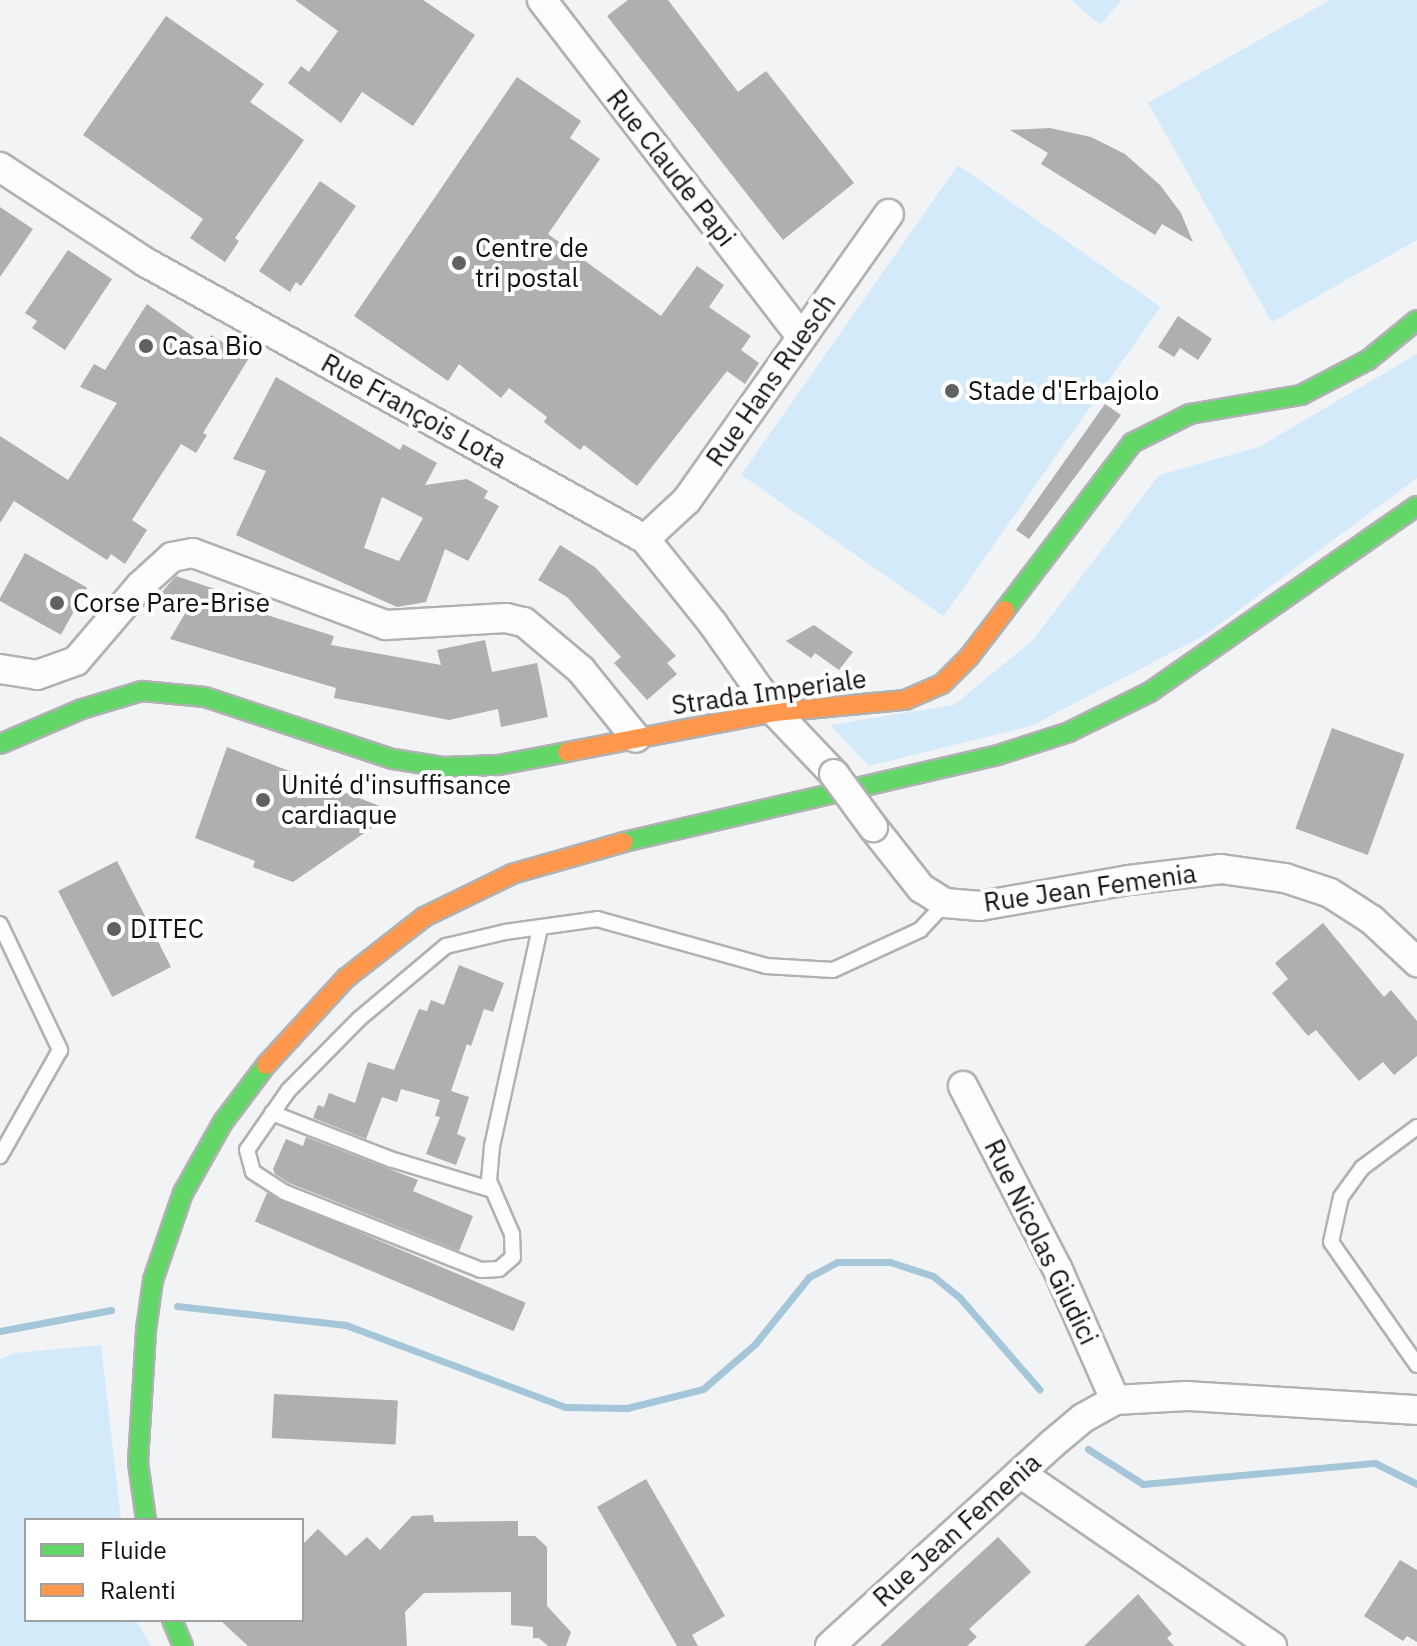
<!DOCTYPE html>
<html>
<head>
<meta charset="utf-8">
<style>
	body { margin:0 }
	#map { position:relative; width:1417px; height:1646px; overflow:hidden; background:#f1f3f5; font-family:"IBM Plex Sans",sans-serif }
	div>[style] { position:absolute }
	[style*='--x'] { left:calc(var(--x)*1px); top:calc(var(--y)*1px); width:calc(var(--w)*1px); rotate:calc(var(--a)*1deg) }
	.green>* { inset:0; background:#d2eaf9; transform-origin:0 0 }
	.stream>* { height:7px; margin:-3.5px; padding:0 3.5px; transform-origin:3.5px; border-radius:3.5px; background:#a5c5d8 }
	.building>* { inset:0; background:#adafb0; transform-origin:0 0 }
	.roads { filter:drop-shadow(2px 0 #b0b1b2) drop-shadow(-2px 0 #b0b1b2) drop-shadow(0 2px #b0b1b2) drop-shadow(0 -2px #b0b1b2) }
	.lane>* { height:14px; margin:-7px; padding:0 7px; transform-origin:7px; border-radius:7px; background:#fdfdfe }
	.street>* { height:28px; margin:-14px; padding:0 14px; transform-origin:14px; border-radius:14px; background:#fdfdfe }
	.fast>* { height:18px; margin:-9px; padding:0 9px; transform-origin:9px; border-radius:9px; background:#63d668 }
	.slow>* { height:18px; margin:-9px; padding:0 9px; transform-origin:9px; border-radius:9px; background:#ff974d }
	.bridges { filter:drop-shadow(2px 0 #b0b1b2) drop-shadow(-2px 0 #b0b1b2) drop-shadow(0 2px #b0b1b2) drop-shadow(0 -2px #b0b1b2) }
	.street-bridge>* { height:28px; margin:-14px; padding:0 14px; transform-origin:14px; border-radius:14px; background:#fdfdfe }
	.dots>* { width:22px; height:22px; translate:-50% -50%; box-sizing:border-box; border:4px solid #fff; border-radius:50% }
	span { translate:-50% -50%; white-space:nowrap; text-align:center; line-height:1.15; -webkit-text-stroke:8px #fff; paint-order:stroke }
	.street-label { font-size:26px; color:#111213 }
	.poi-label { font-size:26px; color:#111213 }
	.left { translate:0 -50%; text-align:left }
	.legend { position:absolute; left:24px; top:1518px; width:280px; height:104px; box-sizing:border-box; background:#fff; border:2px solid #a0a0a1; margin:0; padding:10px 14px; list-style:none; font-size:24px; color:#111213 }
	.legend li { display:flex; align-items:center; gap:16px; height:40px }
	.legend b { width:40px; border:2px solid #a0a0a1 }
</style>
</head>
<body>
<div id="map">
	<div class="green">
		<div style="clip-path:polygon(1071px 0,1122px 0,1100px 25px)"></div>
		<div style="clip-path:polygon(1330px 0,1417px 0,1417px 240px,1272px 322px,1148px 103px)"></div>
		<div style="left:958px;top:165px;width:247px;height:378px;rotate:35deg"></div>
		<div style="clip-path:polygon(1417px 354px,1417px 478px,1205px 635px,1031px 726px,869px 766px,830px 725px,954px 705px,1033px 640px,1159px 475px,1259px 447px)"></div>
		<div style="clip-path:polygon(101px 1345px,121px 1520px,26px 1520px,26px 1620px,136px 1620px,151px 1646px,0 1646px,0 1359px,15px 1353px)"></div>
	</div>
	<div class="stream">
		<div style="--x:177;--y:1306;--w:170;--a:6.4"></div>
		<div style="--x:346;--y:1325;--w:234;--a:20.5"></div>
		<div style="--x:565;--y:1407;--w:62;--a:0.9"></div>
		<div style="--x:627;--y:1408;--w:78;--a:-14"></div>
		<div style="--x:703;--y:1389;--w:69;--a:-40.9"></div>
		<div style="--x:755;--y:1344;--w:86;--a:-51.1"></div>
		<div style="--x:809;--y:1277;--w:32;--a:-28"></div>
		<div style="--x:837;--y:1262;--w:53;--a:0"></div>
		<div style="--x:890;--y:1262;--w:45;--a:18"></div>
		<div style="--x:933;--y:1276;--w:35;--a:39"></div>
		<div style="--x:960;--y:1298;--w:121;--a:49"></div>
		<div style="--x:0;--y:1331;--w:113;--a:-10.7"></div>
		<div style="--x:1088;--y:1449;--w:65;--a:32.5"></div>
		<div style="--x:1143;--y:1484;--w:233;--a:-5.2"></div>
		<div style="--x:1375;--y:1463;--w:47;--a:26.6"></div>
	</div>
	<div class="building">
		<div style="clip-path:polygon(295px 0,423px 0,475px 35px,413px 126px,362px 92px,341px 123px,288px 83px,301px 66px,309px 72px,338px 31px)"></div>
		<div style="clip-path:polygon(628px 0,668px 0,738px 92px,766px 71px,854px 183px,783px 240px,607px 16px)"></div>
		<div style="clip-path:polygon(166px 16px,264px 84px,250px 102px,304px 140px,235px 238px,239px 241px,225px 262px,190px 238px,203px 219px,83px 135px)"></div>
		<div style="clip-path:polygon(517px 77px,581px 121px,570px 138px,600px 159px,548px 234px,661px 316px,697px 266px,724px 285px,709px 307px,751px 336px,741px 350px,759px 363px,745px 384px,727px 371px,637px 486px,584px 445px,580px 450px,544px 422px,547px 417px,509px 388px,501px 398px,459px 364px,448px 381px,354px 316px)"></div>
		<div style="clip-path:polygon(1050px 128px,1091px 137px,1125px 154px,1160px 185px,1181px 213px,1193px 242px,1162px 224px,1155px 235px,1041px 164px,1048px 153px,1010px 130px)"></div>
		<div style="clip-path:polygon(320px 181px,356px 206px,301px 286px,296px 282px,290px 292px,259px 271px)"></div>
		<div style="clip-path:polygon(0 207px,33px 229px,0 277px)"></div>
		<div style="clip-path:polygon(68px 250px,112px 279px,65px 350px,32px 328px,37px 321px,25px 313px)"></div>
		<div style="clip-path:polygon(147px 304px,205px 345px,211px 335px,249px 358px,203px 433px,207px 435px,196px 453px,181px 444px,132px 520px,147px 530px,125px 564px,111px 554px,107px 560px,14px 501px,0 523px,0 436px,68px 480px,117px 403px,80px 387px,94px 364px,105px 370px)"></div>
		<div style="clip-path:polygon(1178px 316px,1212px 339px,1198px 360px,1180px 348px,1174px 357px,1158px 347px)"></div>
		<div style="clip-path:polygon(evenodd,276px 377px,400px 450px,403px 444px,437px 463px,425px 485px,467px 479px,488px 491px,484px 498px,499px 506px,468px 561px,445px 549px,426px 602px,397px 607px,236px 535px,266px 471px,233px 459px,276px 377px,382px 497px,423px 518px,399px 561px,364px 548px,382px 497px)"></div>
		<div style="clip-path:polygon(1105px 404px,1121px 415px,1029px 539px,1016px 530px)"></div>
		<div style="clip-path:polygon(560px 545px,595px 567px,676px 656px,667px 663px,677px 674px,647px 700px,614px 663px,621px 657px,567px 597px,538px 580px)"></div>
		<div style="left:25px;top:553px;width:71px;height:54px;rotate:29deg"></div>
		<div style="clip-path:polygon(176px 576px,257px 603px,254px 611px,334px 636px,331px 645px,441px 665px,437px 650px,485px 640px,492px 672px,537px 663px,548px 717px,501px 727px,498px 709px,449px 720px,334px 698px,336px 688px,170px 639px,187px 610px,160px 594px)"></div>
		<div style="clip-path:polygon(814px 625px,853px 652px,839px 670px,815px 653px,811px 658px,786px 641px)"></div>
		<div style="left:1332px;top:728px;width:77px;height:107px;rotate:20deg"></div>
		<div style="clip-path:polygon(227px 747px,318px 782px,395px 812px,293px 882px,253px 867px,255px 861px,195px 838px)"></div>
		<div style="left:117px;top:861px;width:119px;height:66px;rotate:63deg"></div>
		<div style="clip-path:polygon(1323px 923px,1384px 997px,1391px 990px,1417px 1021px,1417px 1056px,1394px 1075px,1383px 1062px,1359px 1081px,1316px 1030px,1308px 1036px,1272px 993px,1288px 979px,1275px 963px)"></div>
		<div style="clip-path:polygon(459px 965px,504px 983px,493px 1012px,484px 1009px,471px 1046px,467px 1044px,451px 1091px,469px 1097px,457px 1134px,466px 1138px,456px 1165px,426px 1154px,440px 1117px,435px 1116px,440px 1100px,401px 1089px,397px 1102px,382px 1097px,366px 1139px,313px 1118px,318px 1105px,324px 1107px,329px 1093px,355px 1103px,368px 1062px,394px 1070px,419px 1009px,427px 1011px,431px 1000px,444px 1005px)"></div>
		<div style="clip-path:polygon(306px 1137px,418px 1180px,413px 1191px,473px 1216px,459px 1251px,289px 1183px,275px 1174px,273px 1169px,286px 1139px,303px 1146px)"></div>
		<div style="left:267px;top:1193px;width:281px;height:31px;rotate:23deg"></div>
		<div style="left:274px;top:1394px;width:124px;height:44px;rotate:3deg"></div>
		<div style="clip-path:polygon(646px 1479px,725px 1616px,692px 1635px,698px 1646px,677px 1646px,597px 1507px)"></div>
		<div style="clip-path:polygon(433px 1515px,434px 1522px,518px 1521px,518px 1536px,535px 1536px,547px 1547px,547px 1606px,571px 1632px,566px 1646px,548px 1646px,539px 1638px,533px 1638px,533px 1627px,511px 1625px,511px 1592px,424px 1593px,405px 1612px,407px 1646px,248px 1646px,220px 1620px,302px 1620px,302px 1545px,318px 1529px,346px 1556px,367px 1537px,380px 1550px,412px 1516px)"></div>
		<div style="clip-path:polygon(998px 1537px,1031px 1572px,969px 1629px,977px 1637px,967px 1646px,880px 1646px)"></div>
		<div style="clip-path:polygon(1400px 1560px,1417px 1570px,1417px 1642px,1407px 1636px,1403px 1641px,1364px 1616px)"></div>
		<div style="clip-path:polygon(1138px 1594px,1172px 1634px,1167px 1638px,1174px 1646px,1084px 1646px)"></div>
	</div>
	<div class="roads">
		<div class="lane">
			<div style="--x:0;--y:924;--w:140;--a:64.5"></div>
			<div style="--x:60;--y:1050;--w:122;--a:119.5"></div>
			<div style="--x:540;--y:928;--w:223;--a:102.4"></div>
			<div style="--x:492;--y:1146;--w:35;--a:95"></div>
			<div style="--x:489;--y:1181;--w:58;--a:66.5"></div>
			<div style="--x:512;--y:1234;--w:23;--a:88"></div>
			<div style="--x:513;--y:1257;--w:18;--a:139"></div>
			<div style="--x:499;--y:1269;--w:18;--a:177"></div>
			<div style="--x:481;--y:1270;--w:212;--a:-158.4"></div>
			<div style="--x:284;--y:1192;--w:37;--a:-147"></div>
			<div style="--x:253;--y:1172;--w:23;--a:-105"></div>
			<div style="--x:247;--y:1150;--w:72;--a:-55.2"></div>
			<div style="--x:288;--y:1091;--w:101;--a:-45.4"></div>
			<div style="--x:359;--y:1019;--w:114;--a:-40"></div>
			<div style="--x:446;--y:946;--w:61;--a:-13.3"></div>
			<div style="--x:505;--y:932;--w:93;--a:-8"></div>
			<div style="--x:597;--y:919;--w:175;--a:15.5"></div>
			<div style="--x:766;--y:966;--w:67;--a:3.4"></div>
			<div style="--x:833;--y:970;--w:96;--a:-24.7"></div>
			<div style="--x:920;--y:930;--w:37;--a:-47"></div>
			<div style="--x:272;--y:1113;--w:127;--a:21.3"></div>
			<div style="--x:390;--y:1159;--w:108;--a:16.8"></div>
			<div style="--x:1417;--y:1127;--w:69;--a:143.3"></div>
			<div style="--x:1362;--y:1168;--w:36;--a:126"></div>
			<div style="--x:1341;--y:1197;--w:46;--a:102.5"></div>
			<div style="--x:1331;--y:1242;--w:150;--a:55"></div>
		</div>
		<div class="street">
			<div style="--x:542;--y:0;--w:424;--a:52.4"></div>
			<div style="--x:0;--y:167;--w:173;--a:33.2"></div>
			<div style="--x:145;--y:262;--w:572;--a:28.99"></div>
			<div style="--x:645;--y:539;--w:109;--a:51.3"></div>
			<div style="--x:713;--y:624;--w:108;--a:54.8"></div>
			<div style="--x:775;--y:712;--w:86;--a:46.4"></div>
			<div style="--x:645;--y:539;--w:57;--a:-42.9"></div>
			<div style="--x:687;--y:500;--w:350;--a:-54.8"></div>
			<div style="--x:0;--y:669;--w:37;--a:9"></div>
			<div style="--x:37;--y:675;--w:41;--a:-19.7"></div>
			<div style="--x:76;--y:661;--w:99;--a:-49.5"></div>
			<div style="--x:140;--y:586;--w:43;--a:-42.2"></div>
			<div style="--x:172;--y:557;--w:21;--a:-11"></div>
			<div style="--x:193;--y:553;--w:206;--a:20.5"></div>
			<div style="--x:386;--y:625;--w:120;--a:-3.3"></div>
			<div style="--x:506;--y:618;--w:18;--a:13"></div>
			<div style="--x:524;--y:622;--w:75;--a:40.1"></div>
			<div style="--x:581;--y:670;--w:87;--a:51"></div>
			<div style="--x:873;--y:827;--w:78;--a:51.8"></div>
			<div style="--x:921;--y:888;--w:28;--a:32"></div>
			<div style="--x:945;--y:903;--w:35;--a:5"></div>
			<div style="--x:980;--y:906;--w:151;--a:-9.9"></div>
			<div style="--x:1129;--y:880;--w:93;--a:-6.8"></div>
			<div style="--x:1221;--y:869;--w:65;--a:8"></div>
			<div style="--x:1285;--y:878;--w:47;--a:18.4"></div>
			<div style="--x:1330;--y:893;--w:50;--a:32.7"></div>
			<div style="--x:1372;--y:920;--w:62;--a:43"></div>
			<div style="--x:963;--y:1086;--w:207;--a:62.7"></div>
			<div style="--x:1058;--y:1270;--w:142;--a:66.3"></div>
			<div style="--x:1020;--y:1473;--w:306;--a:34.5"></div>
			<div style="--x:830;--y:1646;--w:300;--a:-42.3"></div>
			<div style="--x:1052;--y:1444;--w:40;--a:-40"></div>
			<div style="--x:1083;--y:1418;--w:37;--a:-29"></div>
			<div style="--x:1115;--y:1400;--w:72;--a:-3.2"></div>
			<div style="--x:1187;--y:1396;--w:230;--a:3.5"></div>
		</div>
		<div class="fast">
			<div style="--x:1005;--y:610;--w:210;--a:-52.7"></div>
			<div style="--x:1132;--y:443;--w:65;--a:-26.6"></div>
			<div style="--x:1190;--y:414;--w:113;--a:-9.7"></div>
			<div style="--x:1301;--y:395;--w:76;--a:-27.6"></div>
			<div style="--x:1368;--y:360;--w:63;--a:-39.2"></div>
			<div style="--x:0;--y:744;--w:89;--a:-23.1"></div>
			<div style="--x:82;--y:709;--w:63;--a:-16.7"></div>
			<div style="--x:142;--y:691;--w:63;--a:5.4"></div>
			<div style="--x:205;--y:697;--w:198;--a:18.3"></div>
			<div style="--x:393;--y:759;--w:52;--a:8.9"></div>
			<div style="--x:444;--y:767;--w:55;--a:-2.1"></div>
			<div style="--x:499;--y:765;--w:69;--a:-10.8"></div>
			<div style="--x:624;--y:842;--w:384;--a:-13.1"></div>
			<div style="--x:998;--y:755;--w:75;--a:-17.9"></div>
			<div style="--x:1069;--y:732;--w:90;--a:-26.3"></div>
			<div style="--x:1150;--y:692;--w:325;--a:-34.9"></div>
			<div style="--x:146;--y:1520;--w:59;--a:-97.9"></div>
			<div style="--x:138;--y:1462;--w:132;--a:-86.5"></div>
			<div style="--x:146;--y:1330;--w:50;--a:-82"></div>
			<div style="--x:153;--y:1280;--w:92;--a:-71"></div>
			<div style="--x:183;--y:1193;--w:81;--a:-60.6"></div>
			<div style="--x:223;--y:1122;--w:71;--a:-53"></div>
			<div style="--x:172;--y:1620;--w:28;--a:67"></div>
		</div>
		<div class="slow">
			<div style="--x:567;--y:752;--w:212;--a:-10.9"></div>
			<div style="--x:775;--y:712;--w:131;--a:-5.3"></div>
			<div style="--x:905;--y:700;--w:40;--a:-23.4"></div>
			<div style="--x:942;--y:684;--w:38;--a:-45"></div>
			<div style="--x:969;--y:657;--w:59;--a:-52.5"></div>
			<div style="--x:266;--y:1065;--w:118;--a:-47.4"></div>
			<div style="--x:346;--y:978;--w:99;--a:-38"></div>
			<div style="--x:424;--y:917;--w:98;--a:-26"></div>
			<div style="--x:512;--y:874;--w:116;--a:-15.9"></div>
		</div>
	</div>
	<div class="bridges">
		<div class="street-bridge">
			<div style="--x:834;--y:774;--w:66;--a:53.7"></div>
		</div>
	</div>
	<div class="dots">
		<div style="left:459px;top:263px;background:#5f6162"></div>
		<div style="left:146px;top:346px;background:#5f6162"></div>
		<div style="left:952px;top:391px;background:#5f6162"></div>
		<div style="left:57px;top:603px;background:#5f6162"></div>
		<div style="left:263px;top:800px;background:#5f6162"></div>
		<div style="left:114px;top:929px;background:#5f6162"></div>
	</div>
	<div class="street-label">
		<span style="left:671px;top:168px;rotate:52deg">Rue Claude Papi</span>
		<span style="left:771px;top:380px;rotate:-55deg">Rue Hans Ruesch</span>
		<span style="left:414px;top:411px;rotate:29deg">Rue François Lota</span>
		<span style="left:769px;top:692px;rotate:-8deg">Strada Imperiale</span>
		<span style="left:1090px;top:888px;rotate:-8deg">Rue Jean Femenia</span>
		<span style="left:1041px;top:1242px;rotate:64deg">Rue Nicolas Giudici</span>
		<span style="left:957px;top:1530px;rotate:-42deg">Rue Jean Femenia</span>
	</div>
	<div class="poi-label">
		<span class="left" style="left:475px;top:263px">Centre de<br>tri postal</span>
		<span class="left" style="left:162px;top:346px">Casa Bio</span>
		<span class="left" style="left:968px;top:391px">Stade d'Erbajolo</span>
		<span class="left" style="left:73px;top:603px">Corse Pare-Brise</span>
		<span class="left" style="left:281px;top:800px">Unité d'insuffisance<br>cardiaque</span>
		<span class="left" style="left:130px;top:929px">DITEC</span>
	</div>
	<ul class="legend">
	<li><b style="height:10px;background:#63d668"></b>Fluide</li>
	<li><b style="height:10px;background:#ff974d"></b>Ralenti</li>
	</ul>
</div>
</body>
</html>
